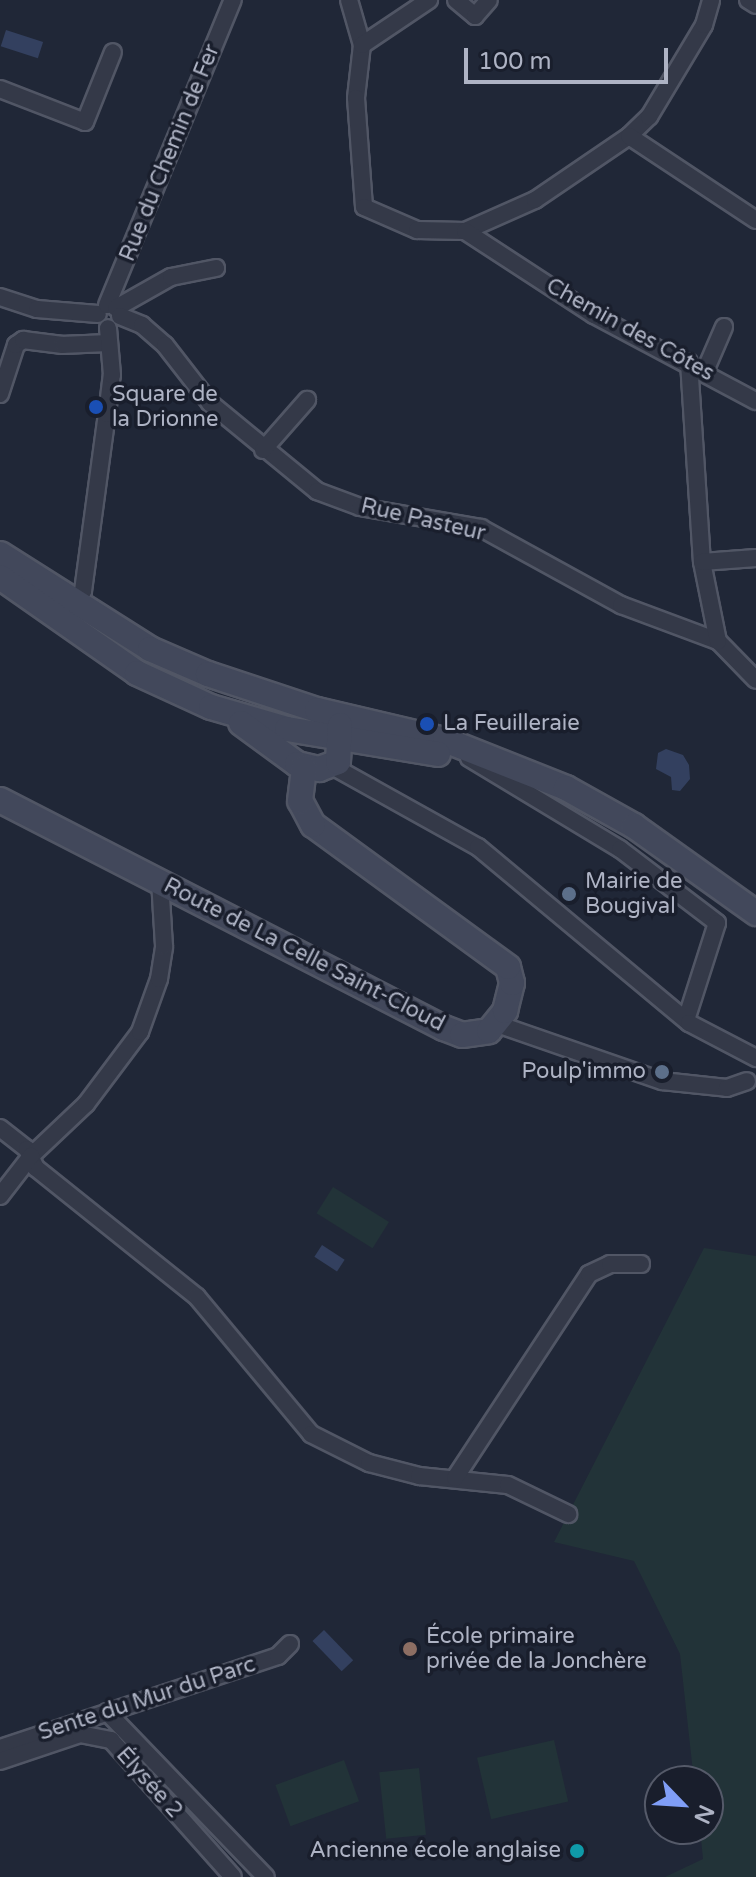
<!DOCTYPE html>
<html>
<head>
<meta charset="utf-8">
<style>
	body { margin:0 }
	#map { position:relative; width:756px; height:1877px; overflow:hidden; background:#202737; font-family:"Varela Round",sans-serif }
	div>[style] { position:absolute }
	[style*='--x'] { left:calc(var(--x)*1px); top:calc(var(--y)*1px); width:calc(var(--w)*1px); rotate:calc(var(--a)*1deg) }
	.green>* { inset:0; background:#223338; transform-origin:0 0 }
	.water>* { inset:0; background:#33405f; transform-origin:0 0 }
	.roads { filter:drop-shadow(2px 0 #515665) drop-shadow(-2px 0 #515665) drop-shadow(0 2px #515665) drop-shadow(0 -2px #515665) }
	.street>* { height:16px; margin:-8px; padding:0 8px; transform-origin:8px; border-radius:8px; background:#343948 }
	.secondary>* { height:24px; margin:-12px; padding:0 12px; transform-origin:12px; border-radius:12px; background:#42485b }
	.dots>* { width:22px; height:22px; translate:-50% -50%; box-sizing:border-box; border:4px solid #191e2c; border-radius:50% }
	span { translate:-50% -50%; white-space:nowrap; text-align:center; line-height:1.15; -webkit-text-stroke:7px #191e2c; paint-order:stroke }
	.street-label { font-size:22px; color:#aeb3c4 }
	.poi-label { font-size:22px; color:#aeb3c4 }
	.left { translate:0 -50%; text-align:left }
	.right { translate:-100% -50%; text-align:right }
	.north { position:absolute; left:644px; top:1765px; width:80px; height:80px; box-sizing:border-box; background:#191e2c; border:2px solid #555a69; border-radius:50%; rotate:115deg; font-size:22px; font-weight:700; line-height:32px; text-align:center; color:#aeb3c4 }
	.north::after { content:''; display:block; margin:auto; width:28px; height:36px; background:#809ef7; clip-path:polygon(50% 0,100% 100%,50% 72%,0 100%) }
	.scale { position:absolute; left:464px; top:48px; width:204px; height:36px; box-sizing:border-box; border:4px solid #aeb3c4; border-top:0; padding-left:10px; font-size:24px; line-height:28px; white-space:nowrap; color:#aeb3c4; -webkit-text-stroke:6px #191e2c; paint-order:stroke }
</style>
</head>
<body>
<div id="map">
	<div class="green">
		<div style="left:333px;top:1187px;width:66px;height:31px;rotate:32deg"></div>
		<div style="clip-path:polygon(704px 1248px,756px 1256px,756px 1877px,665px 1877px,703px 1859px,700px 1829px,708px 1829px,708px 1781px,694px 1781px,680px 1654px,634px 1561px,554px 1542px)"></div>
		<div style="left:554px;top:1740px;width:63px;height:79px;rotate:77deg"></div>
		<div style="left:344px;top:1760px;width:44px;height:73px;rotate:70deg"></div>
		<div style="left:419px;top:1768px;width:67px;height:40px;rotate:84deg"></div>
	</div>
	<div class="water">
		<div style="left:6px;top:30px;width:39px;height:17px;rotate:18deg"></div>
		<div style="clip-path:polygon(666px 749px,683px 755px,689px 765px,690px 779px,680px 791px,672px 790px,671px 777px,656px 769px,658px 753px)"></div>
		<div style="left:322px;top:1245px;width:27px;height:14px;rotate:33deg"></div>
		<div style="left:324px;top:1630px;width:42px;height:16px;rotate:46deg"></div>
	</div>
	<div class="roads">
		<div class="street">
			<div style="--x:349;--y:0;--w:47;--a:73.9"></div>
			<div style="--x:362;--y:45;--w:53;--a:96.5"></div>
			<div style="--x:356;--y:98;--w:109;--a:85.8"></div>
			<div style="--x:364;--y:207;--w:58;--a:23.5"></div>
			<div style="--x:417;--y:230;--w:48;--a:1.2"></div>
			<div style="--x:465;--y:231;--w:77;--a:-23.9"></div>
			<div style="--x:535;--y:200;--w:114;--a:-34.2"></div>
			<div style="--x:629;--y:136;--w:28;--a:-44"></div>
			<div style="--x:649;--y:117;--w:107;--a:-59.1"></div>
			<div style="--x:704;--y:25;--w:26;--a:-74"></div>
			<div style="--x:456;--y:0;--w:25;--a:40"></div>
			<div style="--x:475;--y:16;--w:21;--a:-49"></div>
			<div style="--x:748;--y:0;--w:9;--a:32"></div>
			<div style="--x:362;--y:45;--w:81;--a:-33.9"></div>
			<div style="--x:0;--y:89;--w:91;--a:21.2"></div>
			<div style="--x:85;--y:122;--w:75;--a:-68.2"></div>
			<div style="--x:629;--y:136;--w:152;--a:33.5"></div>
			<div style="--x:465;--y:231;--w:154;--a:33.1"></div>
			<div style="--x:594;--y:315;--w:183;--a:28"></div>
			<div style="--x:0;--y:297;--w:39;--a:18"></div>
			<div style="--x:37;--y:309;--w:61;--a:4.7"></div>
			<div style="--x:107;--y:305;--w:330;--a:-67.6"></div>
			<div style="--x:116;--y:308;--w:63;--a:-29.4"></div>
			<div style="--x:171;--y:277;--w:46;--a:-11.3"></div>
			<div style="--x:120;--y:316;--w:24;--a:22"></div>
			<div style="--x:142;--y:325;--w:30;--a:41"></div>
			<div style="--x:165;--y:345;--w:73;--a:52.2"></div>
			<div style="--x:210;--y:403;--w:139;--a:39.4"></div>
			<div style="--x:317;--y:491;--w:46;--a:20.4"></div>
			<div style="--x:360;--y:507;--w:123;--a:9.8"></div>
			<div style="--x:481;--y:528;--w:160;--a:28.8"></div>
			<div style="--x:621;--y:605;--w:103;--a:20.4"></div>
			<div style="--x:718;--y:641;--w:54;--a:45.7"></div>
			<div style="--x:689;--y:362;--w:200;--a:86.3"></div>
			<div style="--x:702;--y:562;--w:81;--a:78.6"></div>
			<div style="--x:705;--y:371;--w:48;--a:-66.6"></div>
			<div style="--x:0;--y:394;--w:52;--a:-71.9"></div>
			<div style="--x:16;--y:345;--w:9;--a:-36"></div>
			<div style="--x:23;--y:340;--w:40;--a:7.1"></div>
			<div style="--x:63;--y:345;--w:44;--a:-2.6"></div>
			<div style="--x:263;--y:450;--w:67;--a:-48.7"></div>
			<div style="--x:702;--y:562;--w:54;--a:-4.2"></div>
			<div style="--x:74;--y:604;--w:16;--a:-55"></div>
			<div style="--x:83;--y:591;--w:179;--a:-82.3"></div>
			<div style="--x:107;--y:414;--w:39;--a:-83"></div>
			<div style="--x:112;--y:375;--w:47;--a:-94.9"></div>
			<div style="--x:469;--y:758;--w:176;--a:31.1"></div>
			<div style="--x:620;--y:849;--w:122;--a:37.3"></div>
			<div style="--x:717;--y:923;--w:102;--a:107.7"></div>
			<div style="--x:334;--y:767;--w:165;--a:29.1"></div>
			<div style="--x:478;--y:847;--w:275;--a:39.8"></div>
			<div style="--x:689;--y:1023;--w:76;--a:27.6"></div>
			<div style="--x:497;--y:1024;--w:175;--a:19.1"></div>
			<div style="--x:662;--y:1081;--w:65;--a:6.1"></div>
			<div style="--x:727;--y:1088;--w:21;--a:-19"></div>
			<div style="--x:0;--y:1128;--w:34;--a:38"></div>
			<div style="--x:27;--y:1149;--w:21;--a:65"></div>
			<div style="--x:36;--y:1168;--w:206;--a:38.7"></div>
			<div style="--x:197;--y:1297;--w:178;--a:50.2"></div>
			<div style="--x:311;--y:1434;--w:65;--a:26.6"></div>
			<div style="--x:369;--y:1463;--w:52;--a:14.6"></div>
			<div style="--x:419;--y:1476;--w:89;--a:5.8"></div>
			<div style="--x:508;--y:1485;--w:67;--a:25.8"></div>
			<div style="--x:31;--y:1156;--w:76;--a:-43.4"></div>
			<div style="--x:86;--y:1104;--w:90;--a:-53.1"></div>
			<div style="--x:140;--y:1032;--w:56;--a:-70.3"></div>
			<div style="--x:159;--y:979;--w:33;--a:-81"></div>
			<div style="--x:164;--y:946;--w:65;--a:-93.5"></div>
			<div style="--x:0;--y:1196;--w:51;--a:-52.2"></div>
			<div style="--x:455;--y:1478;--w:244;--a:-56.7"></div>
			<div style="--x:589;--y:1274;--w:23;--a:-25"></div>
			<div style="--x:610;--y:1264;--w:31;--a:0"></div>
			<div style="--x:107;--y:1712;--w:229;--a:46.1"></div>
			<div style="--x:0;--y:1748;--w:293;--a:-18.3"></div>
			<div style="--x:278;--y:1656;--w:17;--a:-45"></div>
			<div style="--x:0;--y:1761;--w:84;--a:-18.6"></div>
			<div style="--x:80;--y:1734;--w:32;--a:11"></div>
			<div style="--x:111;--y:1740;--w:183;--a:48.3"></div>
		</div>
		<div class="secondary">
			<div style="--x:0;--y:554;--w:178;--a:32.3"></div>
			<div style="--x:150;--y:649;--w:63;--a:23.3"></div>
			<div style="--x:208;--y:674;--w:115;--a:18.3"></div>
			<div style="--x:317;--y:710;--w:131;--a:13.2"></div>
			<div style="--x:445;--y:740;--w:130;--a:21.6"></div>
			<div style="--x:566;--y:788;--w:78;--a:29.2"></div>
			<div style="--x:634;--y:826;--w:150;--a:35.5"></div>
			<div style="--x:0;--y:577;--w:167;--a:35"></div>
			<div style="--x:137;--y:673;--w:81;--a:24.7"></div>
			<div style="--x:211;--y:707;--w:79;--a:16.1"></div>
			<div style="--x:287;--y:729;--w:153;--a:9.4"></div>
			<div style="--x:241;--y:723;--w:69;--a:36.2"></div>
			<div style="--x:297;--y:764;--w:23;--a:13"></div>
			<div style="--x:319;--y:769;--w:20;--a:-20"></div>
			<div style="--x:338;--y:762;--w:37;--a:-87"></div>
			<div style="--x:0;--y:800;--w:499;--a:27.2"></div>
			<div style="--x:444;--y:1028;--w:19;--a:21"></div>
			<div style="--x:462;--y:1035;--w:27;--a:-8"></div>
			<div style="--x:489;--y:1031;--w:26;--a:-51"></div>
			<div style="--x:505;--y:1011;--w:29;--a:-76"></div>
			<div style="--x:512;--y:983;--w:16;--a:-104"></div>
			<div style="--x:508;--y:967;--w:241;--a:-143.9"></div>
			<div style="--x:313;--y:825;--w:27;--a:-118"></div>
			<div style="--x:300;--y:801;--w:34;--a:-83"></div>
		</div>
	</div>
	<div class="dots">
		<div style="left:96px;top:407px;background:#1a4fb4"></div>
		<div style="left:427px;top:724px;background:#1a4fb4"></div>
		<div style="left:569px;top:894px;background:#5c6f8a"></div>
		<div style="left:662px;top:1072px;background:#5c6f8a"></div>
		<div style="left:410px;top:1649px;background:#8d6e63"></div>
		<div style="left:577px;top:1851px;background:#0f9aa8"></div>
	</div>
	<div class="street-label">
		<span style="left:170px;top:153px;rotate:-68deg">Rue du Chemin de Fer</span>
		<span style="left:630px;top:330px;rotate:29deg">Chemin des Côtes</span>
		<span style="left:423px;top:520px;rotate:13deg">Rue Pasteur</span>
		<span style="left:304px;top:955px;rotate:27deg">Route de La Celle Saint-Cloud</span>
		<span style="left:147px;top:1699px;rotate:-18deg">Sente du Mur du Parc</span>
		<span style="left:149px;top:1783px;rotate:48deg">Élysée 2</span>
	</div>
	<div class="poi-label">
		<span class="left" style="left:112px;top:407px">Square de<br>la Drionne</span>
		<span class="left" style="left:443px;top:724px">La Feuilleraie</span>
		<span class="left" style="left:585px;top:894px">Mairie de<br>Bougival</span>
		<span class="right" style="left:646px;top:1072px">Poulp'immo</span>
		<span class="left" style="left:426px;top:1649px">École primaire<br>privée de la Jonchère</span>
		<span class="right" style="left:561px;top:1851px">Ancienne école anglaise</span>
	</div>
	<div class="north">N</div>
	<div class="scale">100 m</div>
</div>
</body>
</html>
